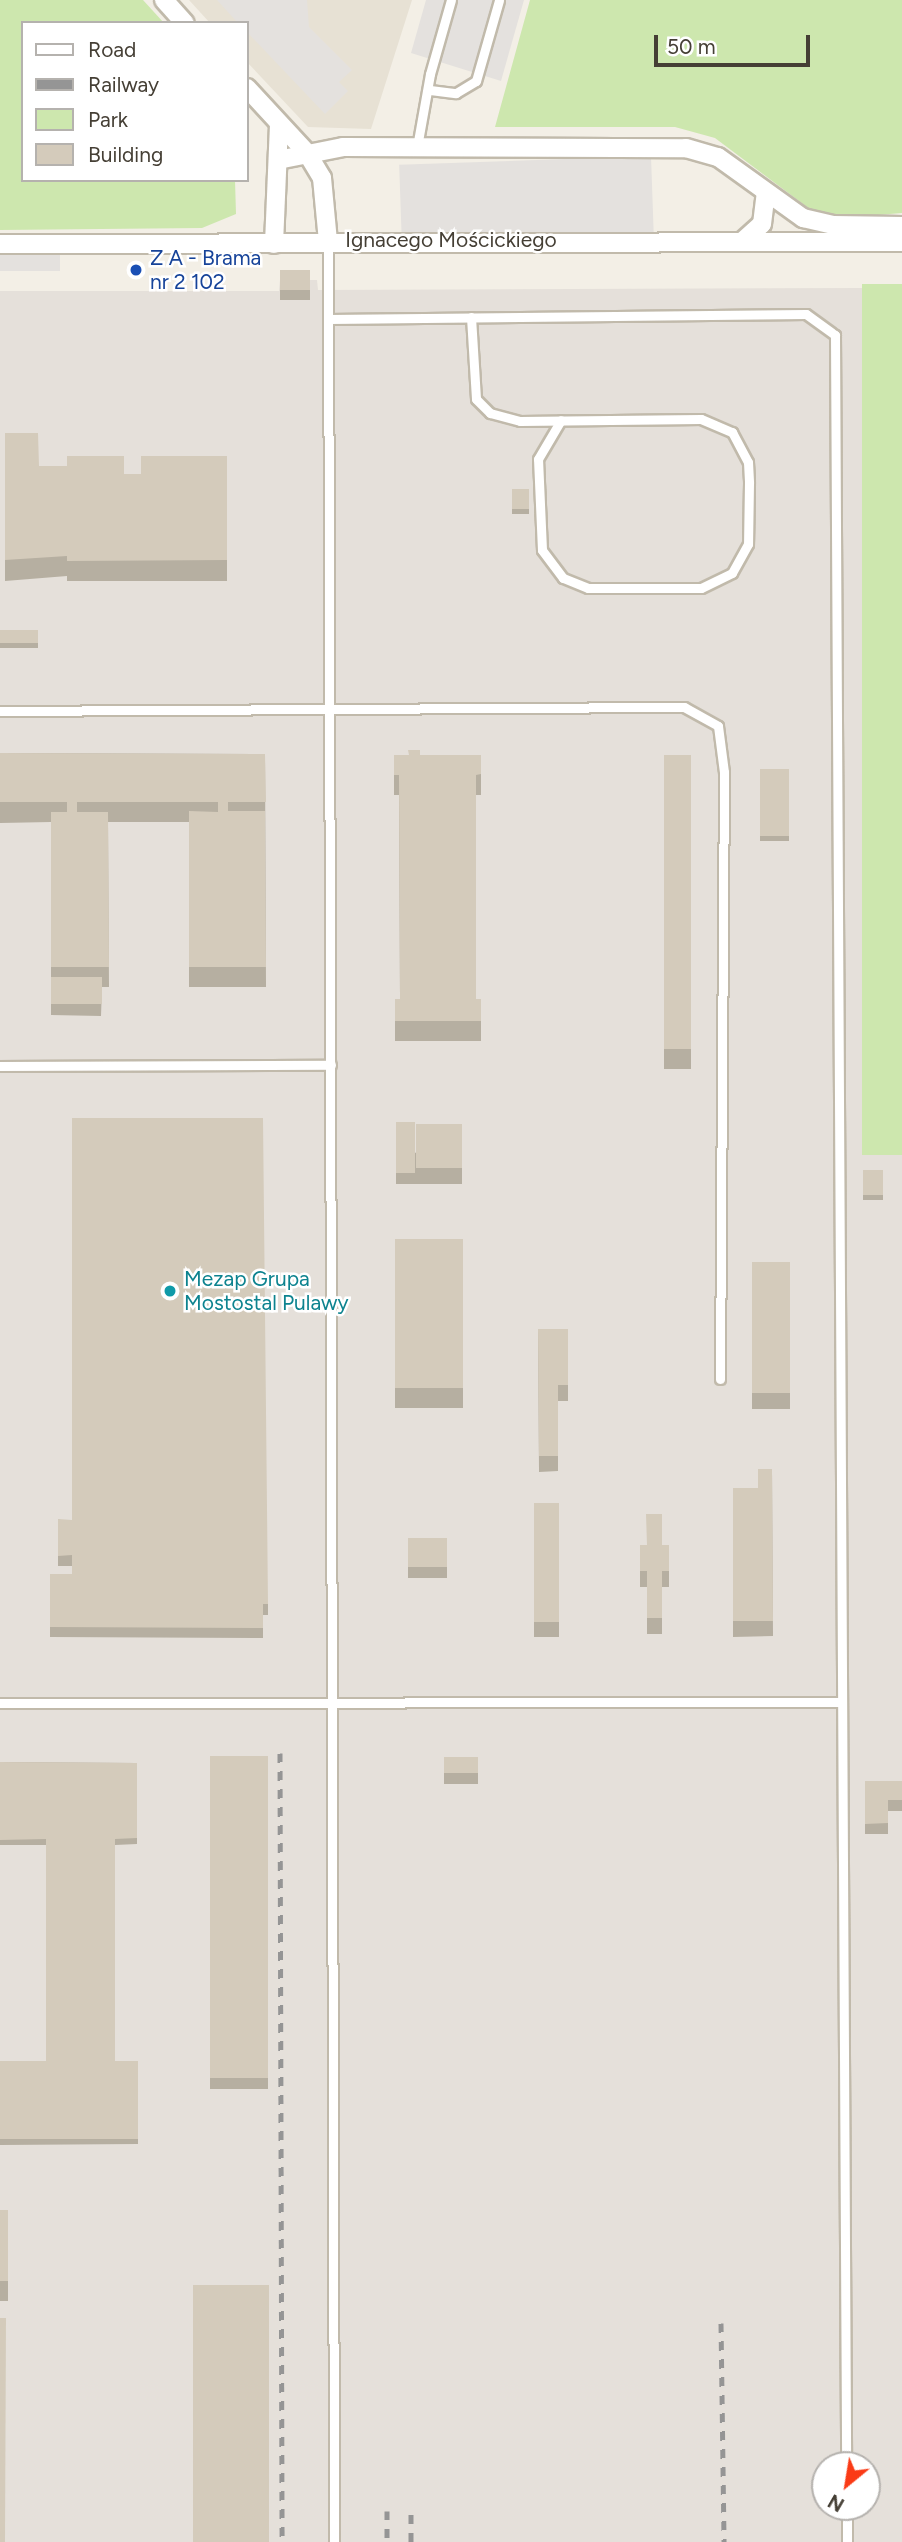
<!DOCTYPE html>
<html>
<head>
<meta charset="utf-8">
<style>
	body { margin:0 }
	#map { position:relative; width:902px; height:2542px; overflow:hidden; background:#f3efe6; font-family:Figtree,sans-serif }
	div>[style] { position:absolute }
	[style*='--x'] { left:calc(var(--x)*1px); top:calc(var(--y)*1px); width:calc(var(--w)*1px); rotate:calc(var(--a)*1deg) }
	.residential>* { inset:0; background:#e7e1d4 }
	.industrial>* { inset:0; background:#e5e0da }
	.green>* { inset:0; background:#cde7ae; transform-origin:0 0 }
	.parking>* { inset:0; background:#e4e1de; transform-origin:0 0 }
	.roads { filter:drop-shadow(2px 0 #c1baab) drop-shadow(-2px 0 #c1baab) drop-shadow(0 2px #c1baab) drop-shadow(0 -2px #c1baab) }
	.lane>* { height:9px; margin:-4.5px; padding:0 4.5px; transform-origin:4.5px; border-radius:4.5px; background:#fff }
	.street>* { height:18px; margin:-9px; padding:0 9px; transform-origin:9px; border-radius:9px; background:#fff }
	.rail>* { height:5px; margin-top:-2.5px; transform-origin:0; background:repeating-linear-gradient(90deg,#959595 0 9px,transparent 0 18px) }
	.wall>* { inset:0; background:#b6afa1; transform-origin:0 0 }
	.building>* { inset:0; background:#d4cbbb; transform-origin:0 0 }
	.dots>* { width:19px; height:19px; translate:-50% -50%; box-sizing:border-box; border:4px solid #fff; border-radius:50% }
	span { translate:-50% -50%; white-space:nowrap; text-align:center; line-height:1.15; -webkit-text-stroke:5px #fff; paint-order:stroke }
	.street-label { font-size:21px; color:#453f35 }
	.transit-label { font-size:21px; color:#164399 }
	.left { translate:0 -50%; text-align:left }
	.culture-label { font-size:21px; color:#0d838f }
	.legend { position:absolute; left:21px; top:21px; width:228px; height:161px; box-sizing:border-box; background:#fff; border:2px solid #b5b2ae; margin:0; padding:9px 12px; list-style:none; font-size:21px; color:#453f35 }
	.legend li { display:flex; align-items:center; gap:14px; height:35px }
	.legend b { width:35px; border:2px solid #b5b2ae }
	.north { position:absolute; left:811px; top:2451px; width:70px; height:70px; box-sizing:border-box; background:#fff; border:2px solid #b5b2ae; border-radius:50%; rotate:210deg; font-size:19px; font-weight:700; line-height:28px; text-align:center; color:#453f35 }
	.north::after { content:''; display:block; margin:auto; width:24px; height:32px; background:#fa3b16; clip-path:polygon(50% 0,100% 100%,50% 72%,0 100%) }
	.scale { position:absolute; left:654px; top:35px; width:156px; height:32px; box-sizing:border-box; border:4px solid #453f35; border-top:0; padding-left:9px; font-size:21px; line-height:24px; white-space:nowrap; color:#453f35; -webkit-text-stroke:5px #fff; paint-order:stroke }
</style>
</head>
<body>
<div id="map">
	<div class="residential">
		<div style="clip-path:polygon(189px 0,412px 0,371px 129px,308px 127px,247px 62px,247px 23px,210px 23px)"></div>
	</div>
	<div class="industrial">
		<div style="clip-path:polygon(evenodd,280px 280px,317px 280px,318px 290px,862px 288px,867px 1155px,902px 1155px,902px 2542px,0 2542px,0 291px,279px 291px,280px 280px,825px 2465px,867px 2465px,867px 2507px,825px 2507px,825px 2465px)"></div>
	</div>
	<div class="green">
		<div style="clip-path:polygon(0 0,143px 0,164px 23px,23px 23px,23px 180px,235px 180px,236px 214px,202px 228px,0 230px)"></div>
		<div style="clip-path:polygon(530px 0,902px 0,902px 213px,841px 218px,811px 210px,715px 138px,675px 127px,495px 127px)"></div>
		<div style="left:902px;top:284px;width:871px;height:40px;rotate:90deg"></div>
	</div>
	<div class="parking">
		<div style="clip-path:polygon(217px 0,307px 0,309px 27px,352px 70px,339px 82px,348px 91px,325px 114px,247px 32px,247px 23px,238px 23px)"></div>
		<div style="clip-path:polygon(426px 0,524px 0,501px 81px,411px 53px)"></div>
		<div style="left:651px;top:156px;width:79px;height:252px;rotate:88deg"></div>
		<div style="left:0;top:255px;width:60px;height:16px"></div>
	</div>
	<div class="roads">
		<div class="lane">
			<div style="--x:430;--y:90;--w:26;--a:7"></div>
			<div style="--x:456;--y:93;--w:23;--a:-31"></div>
			<div style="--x:476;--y:81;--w:84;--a:-74.1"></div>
			<div style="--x:417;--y:147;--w:74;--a:-79.9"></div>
			<div style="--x:430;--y:74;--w:77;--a:-74.2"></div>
			<div style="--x:328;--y:241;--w:2301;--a:89.85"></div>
			<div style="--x:471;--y:317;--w:82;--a:86.5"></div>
			<div style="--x:476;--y:399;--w:20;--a:45"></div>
			<div style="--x:490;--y:413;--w:31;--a:15"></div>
			<div style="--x:520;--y:421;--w:181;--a:-0.6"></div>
			<div style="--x:701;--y:419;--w:34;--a:23"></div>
			<div style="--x:732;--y:432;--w:34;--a:62"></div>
			<div style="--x:748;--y:462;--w:21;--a:87"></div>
			<div style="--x:749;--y:483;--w:61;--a:90.9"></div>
			<div style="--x:748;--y:544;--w:33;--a:119"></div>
			<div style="--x:732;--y:573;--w:34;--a:154"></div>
			<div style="--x:701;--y:588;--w:113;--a:180"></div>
			<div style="--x:588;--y:588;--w:27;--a:-158"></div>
			<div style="--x:563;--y:578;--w:35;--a:-127"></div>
			<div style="--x:542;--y:550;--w:91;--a:-92.5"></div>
			<div style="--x:538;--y:459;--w:45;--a:-59.5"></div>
			<div style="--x:329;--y:319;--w:477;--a:-0.6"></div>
			<div style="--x:806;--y:314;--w:36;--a:36"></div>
			<div style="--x:835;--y:335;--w:2130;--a:89.7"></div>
			<div style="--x:0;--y:711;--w:684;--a:-0.34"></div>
			<div style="--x:684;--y:707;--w:39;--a:29"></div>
			<div style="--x:718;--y:726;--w:46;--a:82.6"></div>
			<div style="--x:724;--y:772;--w:607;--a:90.38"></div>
			<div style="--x:0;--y:1066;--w:331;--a:-0.2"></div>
			<div style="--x:0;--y:1703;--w:841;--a:-0.07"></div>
			<div style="--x:847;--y:2507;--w:35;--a:90"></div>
		</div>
		<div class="street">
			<div style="--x:164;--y:0;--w:31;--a:48"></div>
			<div style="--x:247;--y:88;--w:88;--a:47.3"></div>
			<div style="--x:307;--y:153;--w:29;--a:59"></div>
			<div style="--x:322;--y:178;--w:63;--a:84.6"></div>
			<div style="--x:278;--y:160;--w:66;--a:-11.3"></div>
			<div style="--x:343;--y:147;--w:343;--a:0.2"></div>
			<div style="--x:686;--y:148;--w:33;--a:16"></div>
			<div style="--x:718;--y:157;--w:105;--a:35.7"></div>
			<div style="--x:803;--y:218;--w:31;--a:13"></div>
			<div style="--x:833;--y:225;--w:69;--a:0.8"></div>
			<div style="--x:744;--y:240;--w:24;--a:-42"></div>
			<div style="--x:762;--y:224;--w:32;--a:-83"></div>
			<div style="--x:0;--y:244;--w:902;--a:-0.13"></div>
			<div style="--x:274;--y:244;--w:120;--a:-87.6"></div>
		</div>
	</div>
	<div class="rail">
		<div style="--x:280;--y:1753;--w:789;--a:89.85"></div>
		<div style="--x:721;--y:2323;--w:219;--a:89.2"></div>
		<div style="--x:387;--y:2511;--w:31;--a:90"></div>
		<div style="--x:411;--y:2542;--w:30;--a:-90"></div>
	</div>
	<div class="wall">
		<div style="left:280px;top:270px;width:30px;height:30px"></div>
		<div style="clip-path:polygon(5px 433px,39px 466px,124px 474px,141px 474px,227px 456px,227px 581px,67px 581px,67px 576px,5px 581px)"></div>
		<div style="left:512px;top:489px;width:17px;height:25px"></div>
		<div style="left:0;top:630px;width:38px;height:18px"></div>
		<div style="clip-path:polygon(0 753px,265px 754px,266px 987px,189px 987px,189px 822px,108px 822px,109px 987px,102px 987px,101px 1016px,51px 1015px,51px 822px,0 823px)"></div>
		<div style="clip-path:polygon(394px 755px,481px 755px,481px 795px,476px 795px,476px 999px,481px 999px,481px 1041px,395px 1041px,395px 999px,400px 999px,399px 795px,394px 795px)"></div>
		<div style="left:664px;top:755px;width:27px;height:314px"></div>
		<div style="left:760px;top:769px;width:29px;height:72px"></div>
		<div style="clip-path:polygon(396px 1122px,415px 1153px,462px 1124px,462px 1184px,396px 1184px)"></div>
		<div style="left:863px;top:1170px;width:20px;height:30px"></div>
		<div style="left:395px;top:1239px;width:68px;height:169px"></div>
		<div style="left:752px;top:1262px;width:38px;height:147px"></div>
		<div style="clip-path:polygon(538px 1329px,568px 1329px,568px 1401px,558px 1401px,558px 1471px,539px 1472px)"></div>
		<div style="clip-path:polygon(772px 1469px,773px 1636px,733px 1637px,733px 1488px,758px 1488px)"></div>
		<div style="left:534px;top:1503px;width:25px;height:134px"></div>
		<div style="clip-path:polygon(58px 1519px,268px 1604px,268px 1615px,263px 1615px,263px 1638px,50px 1637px,50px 1574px,72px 1574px,72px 1566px,58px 1566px)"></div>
		<div style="left:408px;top:1538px;width:39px;height:40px"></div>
		<div style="clip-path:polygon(640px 1545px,662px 1545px,669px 1571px,669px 1587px,662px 1587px,662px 1634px,647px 1634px,647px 1587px,640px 1587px)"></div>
		<div style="left:268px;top:1756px;width:333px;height:58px;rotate:90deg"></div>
		<div style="left:444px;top:1757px;width:34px;height:27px"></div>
		<div style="clip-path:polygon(0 1762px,137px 1763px,137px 1844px,115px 1845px,115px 2061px,138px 2061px,138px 2144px,0 2145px,0 2061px,46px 2061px,46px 1845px,0 1845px)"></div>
		<div style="clip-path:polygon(865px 1781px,902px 1781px,902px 1811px,888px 1811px,888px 1834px,865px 1834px)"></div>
		<div style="left:0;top:2210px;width:8px;height:91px"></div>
	</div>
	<div class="building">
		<div style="left:280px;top:270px;width:30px;height:20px"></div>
		<div style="clip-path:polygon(5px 433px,38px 433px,39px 466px,67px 466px,67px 456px,124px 456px,124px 474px,141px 474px,141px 456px,227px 456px,227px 560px,67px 561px,67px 556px,5px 560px)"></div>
		<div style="left:512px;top:489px;width:17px;height:20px"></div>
		<div style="left:0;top:630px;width:38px;height:13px"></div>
		<div style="clip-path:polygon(408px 750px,420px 750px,420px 755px,481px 755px,481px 774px,476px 775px,476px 999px,481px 999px,481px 1021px,395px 1021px,395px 999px,400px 999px,399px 775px,394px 775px,394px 755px,409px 755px)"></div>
		<div style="clip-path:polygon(0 753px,265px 754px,266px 802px,228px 802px,228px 811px,265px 811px,266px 967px,189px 967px,189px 811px,218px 812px,218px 802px,77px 802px,77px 812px,108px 812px,109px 967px,51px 967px,51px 812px,67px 812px,67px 802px,0 802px)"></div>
		<div style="left:664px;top:755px;width:27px;height:294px"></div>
		<div style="left:760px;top:769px;width:29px;height:67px"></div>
		<div style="left:51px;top:977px;width:51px;height:27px"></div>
		<div style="clip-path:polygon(72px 1118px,263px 1118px,268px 1604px,263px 1604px,263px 1628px,50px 1627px,50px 1574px,72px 1574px,72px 1555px,58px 1556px,58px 1519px,72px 1520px)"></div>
		<div style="left:396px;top:1122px;width:19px;height:51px"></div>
		<div style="left:416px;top:1124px;width:46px;height:44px"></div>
		<div style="left:863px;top:1170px;width:20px;height:25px"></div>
		<div style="left:395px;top:1239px;width:68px;height:149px"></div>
		<div style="left:752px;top:1262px;width:38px;height:131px"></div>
		<div style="clip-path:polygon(538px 1329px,568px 1329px,568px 1385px,558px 1385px,558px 1456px,539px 1456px)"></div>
		<div style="clip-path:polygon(758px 1469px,772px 1469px,773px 1621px,733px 1621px,733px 1488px,758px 1488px)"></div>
		<div style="left:534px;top:1503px;width:25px;height:119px"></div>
		<div style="clip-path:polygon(646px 1514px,662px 1514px,662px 1545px,669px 1545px,669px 1571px,662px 1571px,662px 1618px,647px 1618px,647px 1571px,640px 1571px,640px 1545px,647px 1545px)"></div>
		<div style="left:408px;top:1538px;width:39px;height:29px"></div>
		<div style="left:268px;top:1756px;width:322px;height:58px;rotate:90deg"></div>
		<div style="left:444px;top:1757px;width:34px;height:16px"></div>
		<div style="clip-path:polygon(0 1762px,137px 1763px,137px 1838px,115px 1839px,115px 2061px,138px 2061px,138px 2139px,0 2139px,0 2061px,46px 2061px,46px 1839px,0 1840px)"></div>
		<div style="clip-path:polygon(865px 1781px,902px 1781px,902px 1800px,888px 1800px,888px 1823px,865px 1824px)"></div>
		<div style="left:0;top:2210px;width:8px;height:71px"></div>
		<div style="left:193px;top:2285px;width:76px;height:257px"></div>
		<div style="clip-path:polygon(0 2318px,6px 2318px,5px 2542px,0 2542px)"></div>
	</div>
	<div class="dots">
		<div style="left:136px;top:270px;background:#1a4fb4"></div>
		<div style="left:170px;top:1291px;background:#0f9aa8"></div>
	</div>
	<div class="street-label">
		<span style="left:451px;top:240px">Ignacego Mościckiego</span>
	</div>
	<div class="transit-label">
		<span class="left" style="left:150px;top:270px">Z A - Brama<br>nr 2 102</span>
	</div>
	<div class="culture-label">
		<span class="left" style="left:184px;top:1291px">Mezap Grupa<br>Mostostal Pulawy</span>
	</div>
	<ul class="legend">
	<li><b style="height:9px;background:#fff"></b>Road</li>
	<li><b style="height:9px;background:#959595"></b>Railway</li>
	<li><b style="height:19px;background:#cde7ae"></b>Park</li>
	<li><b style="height:19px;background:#d4cbbb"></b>Building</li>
	</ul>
	<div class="north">N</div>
	<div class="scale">50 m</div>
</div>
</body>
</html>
